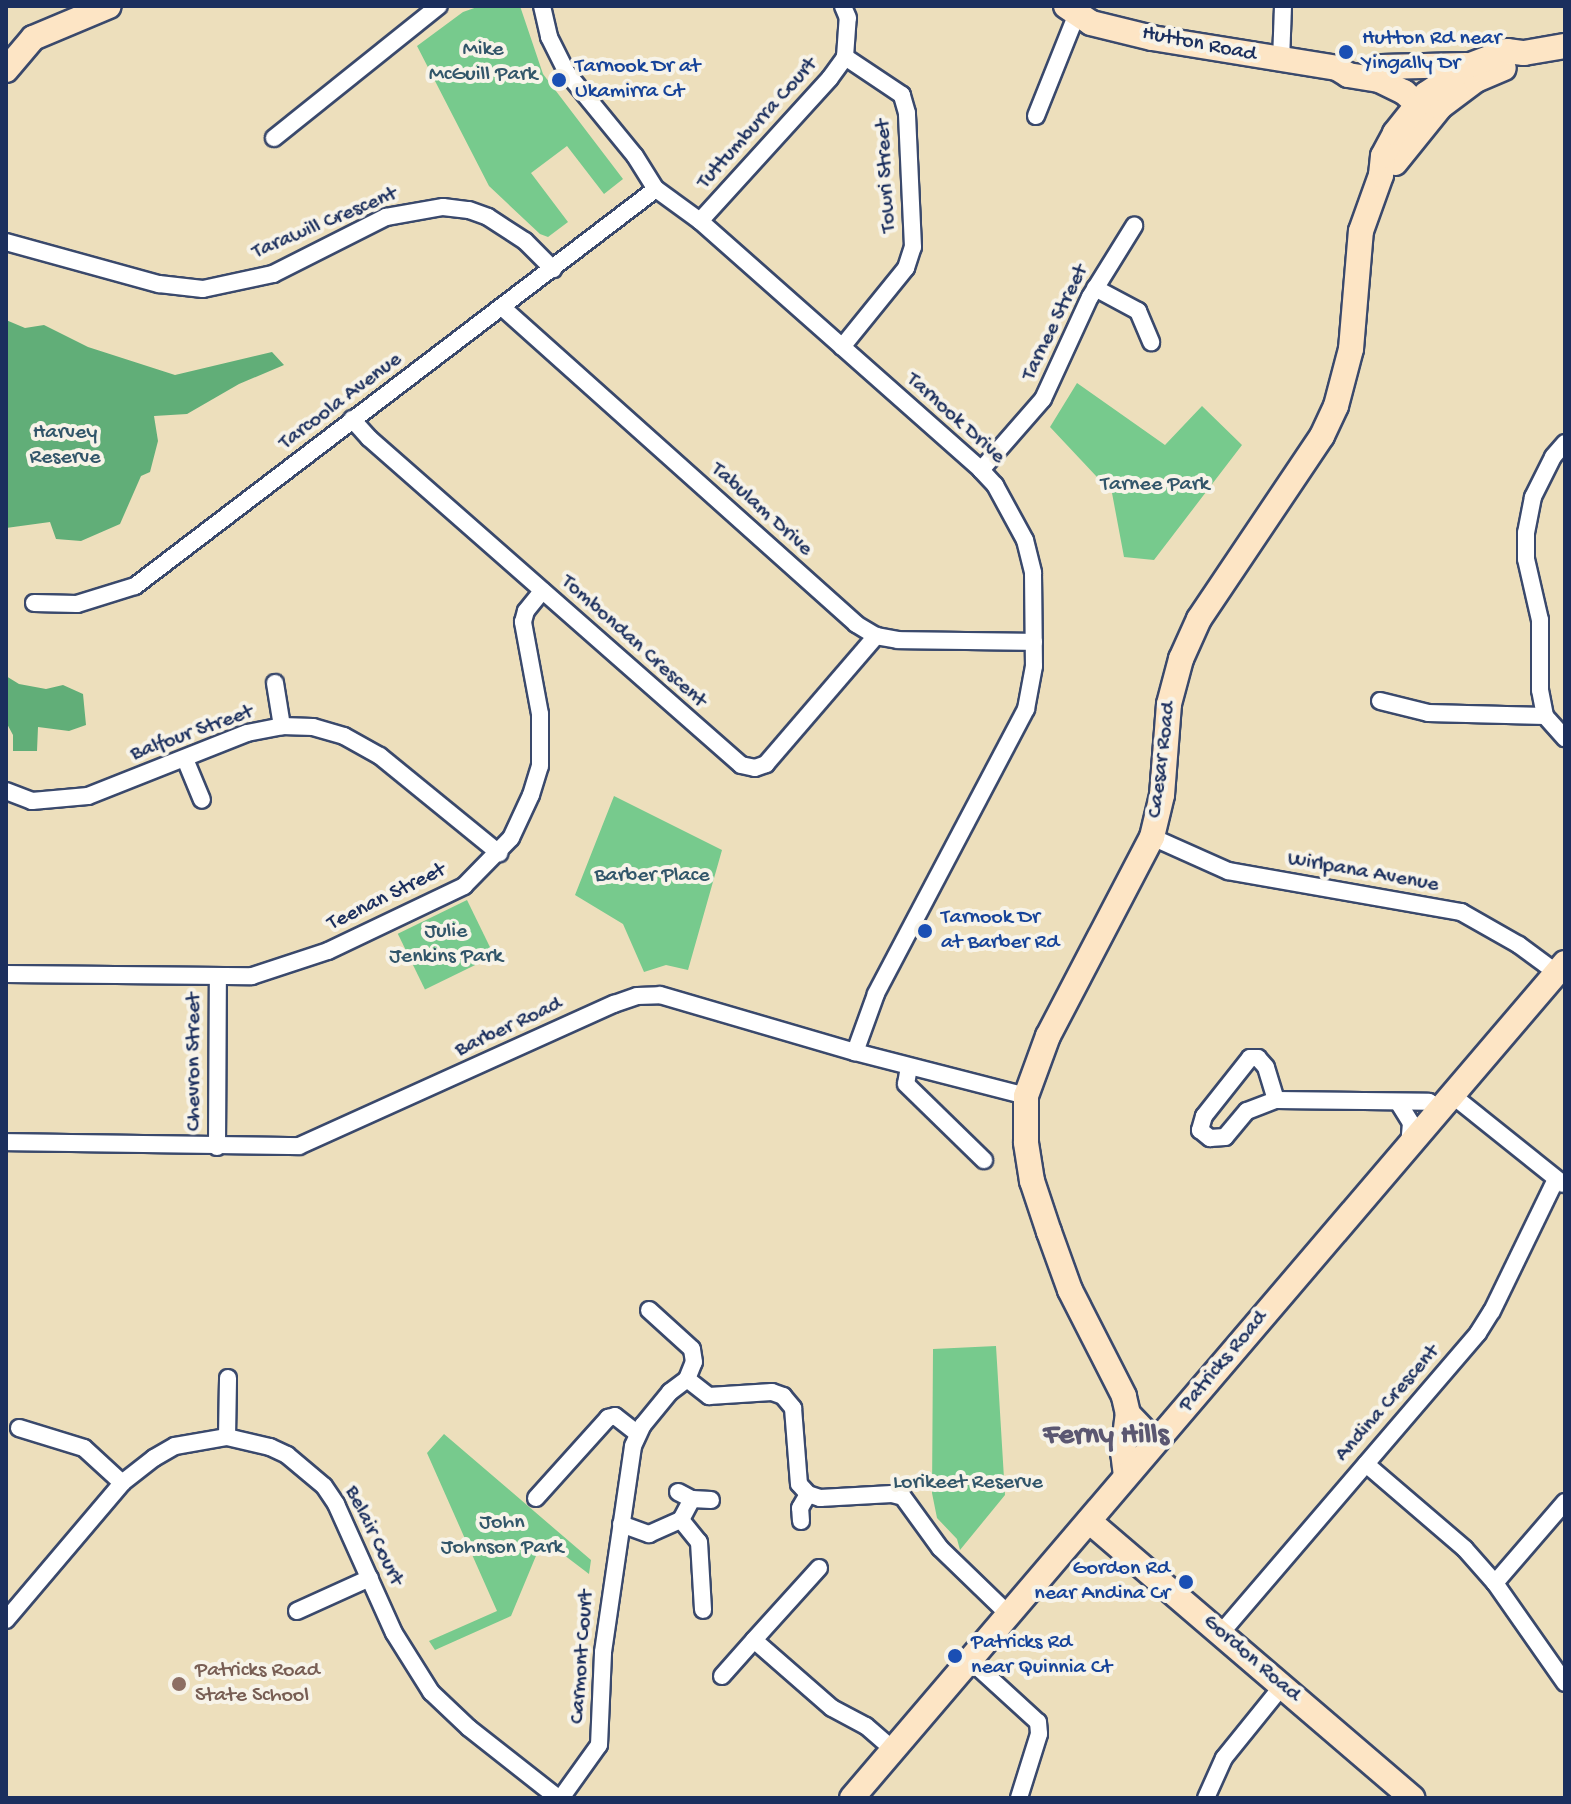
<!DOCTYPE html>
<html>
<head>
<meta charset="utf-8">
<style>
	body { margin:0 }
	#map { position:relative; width:1571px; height:1804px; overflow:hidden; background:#eddfbc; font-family:"Gochi Hand",sans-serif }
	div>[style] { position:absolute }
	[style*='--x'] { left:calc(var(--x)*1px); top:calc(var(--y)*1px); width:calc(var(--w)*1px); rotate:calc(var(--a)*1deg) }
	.green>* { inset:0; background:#77ca8d; transform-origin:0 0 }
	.forest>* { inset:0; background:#61ae78 }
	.roads { filter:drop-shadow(2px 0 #3a496c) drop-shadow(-2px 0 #3a496c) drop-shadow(0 2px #3a496c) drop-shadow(0 -2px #3a496c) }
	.street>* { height:16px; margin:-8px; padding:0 8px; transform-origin:8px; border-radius:8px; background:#fff }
	.secondary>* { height:24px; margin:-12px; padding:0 12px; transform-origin:12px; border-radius:12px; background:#fde5c5 }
	.dots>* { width:22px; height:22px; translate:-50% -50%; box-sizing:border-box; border:4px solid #f7f3e8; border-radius:50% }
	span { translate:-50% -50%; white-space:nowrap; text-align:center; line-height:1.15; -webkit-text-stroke:8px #f7f3e8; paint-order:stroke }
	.transit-label { font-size:22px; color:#164399 }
	.left { translate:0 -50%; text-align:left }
	.right { translate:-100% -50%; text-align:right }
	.street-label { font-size:22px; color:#1b2f5e }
	.park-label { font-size:22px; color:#32566a }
	.education-label { font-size:22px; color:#785e54 }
	.district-label { font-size:30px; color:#5b5771; font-weight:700 }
	.frame { position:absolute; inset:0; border:8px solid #1b2f5e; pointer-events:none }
</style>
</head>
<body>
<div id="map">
	<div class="green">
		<div style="clip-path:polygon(480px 6px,520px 6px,543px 74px,623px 179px,604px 194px,567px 146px,531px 173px,568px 222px,548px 237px,540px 234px,489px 186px,417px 46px,463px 12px)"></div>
		<div style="clip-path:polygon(1077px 383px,1165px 445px,1202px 406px,1242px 445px,1154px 560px,1124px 557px,1112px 493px,1050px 427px)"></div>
		<div style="clip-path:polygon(614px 796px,722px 850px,688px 970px,666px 965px,644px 972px,623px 924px,575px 895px)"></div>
		<div style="left:467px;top:900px;width:62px;height:77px;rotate:64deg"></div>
		<div style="clip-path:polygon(996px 1346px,1005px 1495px,960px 1550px,957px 1539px,937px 1518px,932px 1493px,933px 1349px)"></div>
		<div style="clip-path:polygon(444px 1434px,591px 1560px,589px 1574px,543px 1539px,511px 1616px,435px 1650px,429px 1641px,497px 1611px,427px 1453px)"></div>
	</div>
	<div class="forest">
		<div style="clip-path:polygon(6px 320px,25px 328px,44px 325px,88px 347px,175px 375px,272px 352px,284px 365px,239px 384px,187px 414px,154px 416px,158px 441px,150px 472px,141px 476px,120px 524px,81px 541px,56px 539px,50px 522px,6px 528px)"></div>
		<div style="clip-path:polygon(6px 676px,19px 684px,46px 689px,63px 685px,83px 694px,86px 725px,69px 731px,38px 727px,37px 751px,13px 751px,13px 735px,6px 722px)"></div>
	</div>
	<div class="roads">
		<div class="street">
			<div style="--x:542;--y:6;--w:32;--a:77"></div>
			<div style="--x:549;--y:37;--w:40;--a:63.4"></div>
			<div style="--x:567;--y:73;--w:107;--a:50.7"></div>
			<div style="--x:635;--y:156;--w:39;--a:58"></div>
			<div style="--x:656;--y:189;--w:54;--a:36"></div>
			<div style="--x:700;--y:221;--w:375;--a:41.5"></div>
			<div style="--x:981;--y:470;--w:21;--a:47"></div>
			<div style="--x:995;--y:485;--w:63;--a:61.4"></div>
			<div style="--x:1025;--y:540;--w:34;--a:76"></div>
			<div style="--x:1033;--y:573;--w:93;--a:89.4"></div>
			<div style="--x:1034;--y:666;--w:44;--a:100.5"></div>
			<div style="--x:1026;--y:709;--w:322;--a:117.8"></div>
			<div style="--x:876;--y:994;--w:62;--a:109.9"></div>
			<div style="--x:1281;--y:61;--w:55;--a:-87.9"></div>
			<div style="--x:1036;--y:116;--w:108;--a:-68.2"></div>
			<div style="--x:274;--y:138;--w:211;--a:-38.7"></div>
			<div style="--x:700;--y:221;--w:193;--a:-47.7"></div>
			<div style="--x:830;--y:78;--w:26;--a:-54"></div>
			<div style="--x:845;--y:57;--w:39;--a:-86"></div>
			<div style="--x:848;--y:18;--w:13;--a:-113"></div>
			<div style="--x:6;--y:242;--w:159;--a:15.4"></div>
			<div style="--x:159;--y:284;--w:44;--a:6.5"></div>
			<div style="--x:203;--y:289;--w:72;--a:-12.1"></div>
			<div style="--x:273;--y:274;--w:127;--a:-26.8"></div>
			<div style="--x:386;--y:217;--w:58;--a:-10"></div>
			<div style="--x:443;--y:207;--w:26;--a:7"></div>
			<div style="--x:469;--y:210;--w:20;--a:20"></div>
			<div style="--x:488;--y:217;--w:44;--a:33"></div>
			<div style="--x:525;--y:241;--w:40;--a:45"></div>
			<div style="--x:1095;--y:288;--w:49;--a:28.1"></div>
			<div style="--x:1138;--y:311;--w:34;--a:67"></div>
			<div style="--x:503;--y:308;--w:474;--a:41.8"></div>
			<div style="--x:856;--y:624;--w:23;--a:31"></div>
			<div style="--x:876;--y:636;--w:22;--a:10"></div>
			<div style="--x:898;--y:640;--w:136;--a:0.8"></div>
			<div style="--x:842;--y:347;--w:102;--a:-51"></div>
			<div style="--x:906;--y:268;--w:22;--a:-72"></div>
			<div style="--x:913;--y:247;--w:134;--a:-92.6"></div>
			<div style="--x:907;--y:113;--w:19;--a:-106"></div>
			<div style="--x:902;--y:95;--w:69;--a:-146.3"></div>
			<div style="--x:352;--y:419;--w:25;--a:48"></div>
			<div style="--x:369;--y:438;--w:495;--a:41.3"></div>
			<div style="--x:741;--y:765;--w:14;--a:12"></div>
			<div style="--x:755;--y:768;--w:12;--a:-20"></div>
			<div style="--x:766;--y:764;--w:169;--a:-49.3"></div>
			<div style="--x:1565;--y:443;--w:18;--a:131"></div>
			<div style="--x:1553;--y:457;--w:45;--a:116.6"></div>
			<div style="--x:1533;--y:497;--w:37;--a:101"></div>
			<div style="--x:1526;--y:533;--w:26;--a:90"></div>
			<div style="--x:1526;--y:559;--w:63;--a:77.1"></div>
			<div style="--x:1540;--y:620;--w:70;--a:90"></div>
			<div style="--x:1540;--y:690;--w:26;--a:79"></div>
			<div style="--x:1545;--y:716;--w:30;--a:48"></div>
			<div style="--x:981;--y:470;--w:94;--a:-48.9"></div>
			<div style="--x:1043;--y:399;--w:112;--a:-65.3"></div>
			<div style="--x:1090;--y:297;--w:84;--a:-58.2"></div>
			<div style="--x:34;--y:603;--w:43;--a:1.3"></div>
			<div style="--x:77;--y:604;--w:61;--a:-17.2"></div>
			<div style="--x:135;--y:586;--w:655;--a:-37.31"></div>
			<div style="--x:275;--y:683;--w:44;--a:80.8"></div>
			<div style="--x:1380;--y:701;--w:49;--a:14"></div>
			<div style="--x:1428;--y:713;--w:117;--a:1.5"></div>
			<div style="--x:185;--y:759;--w:44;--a:67.5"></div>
			<div style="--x:6;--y:791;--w:28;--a:21"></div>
			<div style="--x:32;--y:801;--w:56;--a:-5.1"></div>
			<div style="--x:88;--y:796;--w:171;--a:-21.6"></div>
			<div style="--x:247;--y:733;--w:36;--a:-11"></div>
			<div style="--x:282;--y:726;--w:31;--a:2"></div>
			<div style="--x:313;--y:727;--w:32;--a:16"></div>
			<div style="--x:344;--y:736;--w:41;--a:29.1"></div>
			<div style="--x:380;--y:756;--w:154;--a:39.2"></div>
			<div style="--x:1152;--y:837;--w:83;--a:24.1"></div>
			<div style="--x:1228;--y:871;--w:237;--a:10"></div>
			<div style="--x:1461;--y:912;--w:67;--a:29.6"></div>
			<div style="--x:1519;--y:945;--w:47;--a:36.4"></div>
			<div style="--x:6;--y:974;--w:246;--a:0.5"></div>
			<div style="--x:252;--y:976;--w:80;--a:-18.2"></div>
			<div style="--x:328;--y:951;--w:151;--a:-25.5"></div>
			<div style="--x:464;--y:886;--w:67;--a:-45.6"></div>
			<div style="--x:511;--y:838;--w:47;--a:-65.1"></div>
			<div style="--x:531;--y:795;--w:30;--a:-73"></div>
			<div style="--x:540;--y:766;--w:52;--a:-90"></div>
			<div style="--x:540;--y:714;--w:94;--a:-100.5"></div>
			<div style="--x:523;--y:622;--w:11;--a:-75"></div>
			<div style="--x:526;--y:611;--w:26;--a:-51"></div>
			<div style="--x:909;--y:1067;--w:17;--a:100"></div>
			<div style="--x:906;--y:1084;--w:109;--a:44.3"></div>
			<div style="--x:1452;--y:1095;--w:142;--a:38.7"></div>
			<div style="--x:1276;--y:1100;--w:34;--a:-107"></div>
			<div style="--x:1266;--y:1067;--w:12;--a:-132"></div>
			<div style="--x:1258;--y:1058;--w:8;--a:180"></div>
			<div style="--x:1250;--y:1058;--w:74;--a:128.4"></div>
			<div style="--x:1204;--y:1116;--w:15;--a:106"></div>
			<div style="--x:1200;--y:1130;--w:13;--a:39"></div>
			<div style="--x:1210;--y:1138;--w:15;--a:-4"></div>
			<div style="--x:1225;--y:1137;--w:34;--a:-50"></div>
			<div style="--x:1247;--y:1111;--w:31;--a:-21"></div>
			<div style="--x:1276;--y:1100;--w:153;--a:0.7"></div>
			<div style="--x:1429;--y:1102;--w:13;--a:39"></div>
			<div style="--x:1398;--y:1102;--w:25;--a:58"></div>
			<div style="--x:1411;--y:1123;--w:21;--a:95"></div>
			<div style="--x:6;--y:1142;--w:293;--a:0.8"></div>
			<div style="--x:299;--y:1146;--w:346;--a:-24.3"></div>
			<div style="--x:614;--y:1004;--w:24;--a:-19"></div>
			<div style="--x:637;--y:996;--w:23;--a:-2"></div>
			<div style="--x:660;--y:995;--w:203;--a:16.3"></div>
			<div style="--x:855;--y:1052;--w:177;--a:14.4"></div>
			<div style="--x:217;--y:1147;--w:169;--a:-89.7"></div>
			<div style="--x:687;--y:1379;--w:28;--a:38"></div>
			<div style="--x:709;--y:1396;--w:63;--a:-3.6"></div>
			<div style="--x:772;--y:1392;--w:12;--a:20"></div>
			<div style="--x:783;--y:1396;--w:16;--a:50"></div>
			<div style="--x:793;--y:1408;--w:76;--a:85.5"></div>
			<div style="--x:799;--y:1484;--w:13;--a:48"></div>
			<div style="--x:808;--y:1494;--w:13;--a:18"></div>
			<div style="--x:820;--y:1498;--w:72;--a:-3.2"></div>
			<div style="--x:892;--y:1494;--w:11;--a:15"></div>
			<div style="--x:903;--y:1497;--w:63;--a:54"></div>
			<div style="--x:940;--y:1548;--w:95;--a:44.1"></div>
			<div style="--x:19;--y:1428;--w:68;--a:17.1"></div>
			<div style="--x:84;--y:1448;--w:52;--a:42.6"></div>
			<div style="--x:227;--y:1437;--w:59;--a:-89"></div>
			<div style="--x:1366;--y:1464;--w:130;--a:40.6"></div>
			<div style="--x:1465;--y:1549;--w:45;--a:48.6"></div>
			<div style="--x:1495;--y:1583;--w:122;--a:55"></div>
			<div style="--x:678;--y:1492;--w:16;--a:27"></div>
			<div style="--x:692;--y:1499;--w:24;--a:118"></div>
			<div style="--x:681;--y:1520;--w:28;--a:51"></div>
			<div style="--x:699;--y:1542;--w:68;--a:86.6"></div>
			<div style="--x:536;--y:1498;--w:108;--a:-48"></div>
			<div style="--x:608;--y:1418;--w:7;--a:-16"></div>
			<div style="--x:615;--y:1416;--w:28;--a:38"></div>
			<div style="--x:692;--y:1499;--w:19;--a:3"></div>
			<div style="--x:801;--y:1521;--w:13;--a:-94"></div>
			<div style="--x:800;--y:1508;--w:16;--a:-60"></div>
			<div style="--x:621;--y:1524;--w:30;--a:20"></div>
			<div style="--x:649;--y:1534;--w:35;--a:-24"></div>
			<div style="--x:819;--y:1568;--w:97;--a:132.1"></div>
			<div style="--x:754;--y:1640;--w:103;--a:41.1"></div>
			<div style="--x:832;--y:1708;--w:38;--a:28"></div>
			<div style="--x:866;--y:1726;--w:37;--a:41"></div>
			<div style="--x:1495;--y:1583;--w:107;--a:-49.2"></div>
			<div style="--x:297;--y:1611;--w:80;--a:-24.3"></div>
			<div style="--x:6;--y:1620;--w:180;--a:-49.7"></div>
			<div style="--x:122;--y:1483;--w:41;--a:-38"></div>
			<div style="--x:154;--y:1458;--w:24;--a:-30"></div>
			<div style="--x:175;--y:1446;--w:53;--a:-9.8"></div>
			<div style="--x:227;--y:1437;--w:44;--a:13.1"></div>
			<div style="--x:270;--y:1447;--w:19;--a:25"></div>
			<div style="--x:287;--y:1455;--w:48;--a:40"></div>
			<div style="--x:324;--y:1486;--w:22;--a:56"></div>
			<div style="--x:336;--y:1504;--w:141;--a:65.8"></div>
			<div style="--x:394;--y:1633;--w:70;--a:57.9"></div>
			<div style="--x:431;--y:1692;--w:52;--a:43.5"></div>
			<div style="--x:469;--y:1728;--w:113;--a:38.2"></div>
			<div style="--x:1221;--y:1633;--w:395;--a:-49.4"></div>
			<div style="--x:1478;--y:1333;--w:26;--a:-58"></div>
			<div style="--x:1492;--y:1311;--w:144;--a:-64.1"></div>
			<div style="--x:970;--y:1660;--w:92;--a:42.4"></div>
			<div style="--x:1038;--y:1722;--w:12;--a:85"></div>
			<div style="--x:1039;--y:1734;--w:67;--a:107.4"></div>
			<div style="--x:722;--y:1676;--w:48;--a:-48.4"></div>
			<div style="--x:561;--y:1798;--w:65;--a:-54.4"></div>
			<div style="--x:599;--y:1745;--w:93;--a:-87.5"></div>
			<div style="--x:603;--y:1652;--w:208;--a:-81.7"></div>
			<div style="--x:633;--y:1446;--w:23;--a:-65"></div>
			<div style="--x:643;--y:1425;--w:43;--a:-50.7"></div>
			<div style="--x:670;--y:1392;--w:21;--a:-37"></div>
			<div style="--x:687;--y:1379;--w:18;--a:-68"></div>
			<div style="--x:694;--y:1362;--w:13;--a:-99"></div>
			<div style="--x:692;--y:1349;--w:58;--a:-137.8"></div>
			<div style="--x:1206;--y:1798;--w:44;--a:-65.8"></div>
			<div style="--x:1224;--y:1758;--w:92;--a:-51.1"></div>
		</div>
		<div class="secondary">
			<div style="--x:1066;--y:6;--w:30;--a:34"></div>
			<div style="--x:1091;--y:23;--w:63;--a:13.8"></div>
			<div style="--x:1152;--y:38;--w:187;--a:9.2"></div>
			<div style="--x:1337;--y:68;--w:13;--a:32"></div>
			<div style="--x:1348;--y:75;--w:31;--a:9"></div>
			<div style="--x:1379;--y:80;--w:28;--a:26"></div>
			<div style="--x:1404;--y:92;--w:36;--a:42"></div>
			<div style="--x:1381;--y:67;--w:85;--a:-1.3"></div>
			<div style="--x:6;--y:70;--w:42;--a:-49.8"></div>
			<div style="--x:33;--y:38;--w:82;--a:-22.8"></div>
			<div style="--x:1395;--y:163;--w:72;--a:-51.2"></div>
			<div style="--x:1440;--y:107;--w:45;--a:-36.9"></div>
			<div style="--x:1476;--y:80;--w:30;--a:-23"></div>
			<div style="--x:1155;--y:1442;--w:39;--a:-134"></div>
			<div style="--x:1128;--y:1414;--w:18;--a:-103"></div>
			<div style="--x:1124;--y:1396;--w:119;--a:-117"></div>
			<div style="--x:1070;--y:1290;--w:62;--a:-109.9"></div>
			<div style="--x:1049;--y:1232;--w:54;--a:-108.4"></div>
			<div style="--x:1032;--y:1181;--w:39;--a:-99"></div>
			<div style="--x:1026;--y:1142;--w:46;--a:-90"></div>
			<div style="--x:1026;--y:1096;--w:64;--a:-69.9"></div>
			<div style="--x:1048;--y:1036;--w:225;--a:-62.4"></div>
			<div style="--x:1152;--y:837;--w:43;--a:-76.6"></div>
			<div style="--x:1162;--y:795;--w:91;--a:-85.6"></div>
			<div style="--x:1169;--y:704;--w:47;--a:-75.1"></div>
			<div style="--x:1181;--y:659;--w:44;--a:-65.8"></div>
			<div style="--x:1199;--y:619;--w:220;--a:-56.1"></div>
			<div style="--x:1322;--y:436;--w:33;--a:-65"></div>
			<div style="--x:1336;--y:406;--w:59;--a:-75.3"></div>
			<div style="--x:1351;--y:349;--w:118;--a:-85.2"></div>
			<div style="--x:1361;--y:231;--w:59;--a:-70.3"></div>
			<div style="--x:1381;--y:175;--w:19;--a:-84"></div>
			<div style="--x:1383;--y:156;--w:26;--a:-62"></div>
			<div style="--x:1395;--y:133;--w:50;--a:-51.5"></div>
			<div style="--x:1426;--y:94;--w:50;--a:-33.7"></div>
			<div style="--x:1468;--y:66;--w:42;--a:-21"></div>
			<div style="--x:1507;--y:51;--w:17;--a:7"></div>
			<div style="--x:1524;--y:53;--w:42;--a:-9.7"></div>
			<div style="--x:1126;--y:1476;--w:23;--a:-97"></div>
			<div style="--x:1123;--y:1453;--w:39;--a:-83"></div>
			<div style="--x:1089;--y:1521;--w:426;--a:40.6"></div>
			<div style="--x:852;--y:1798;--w:1098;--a:-49.51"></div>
		</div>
	</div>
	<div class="dots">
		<div style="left:1346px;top:52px;background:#1a4fb4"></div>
		<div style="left:559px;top:80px;background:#1a4fb4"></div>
		<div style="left:925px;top:931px;background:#1a4fb4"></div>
		<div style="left:1186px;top:1582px;background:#1a4fb4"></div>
		<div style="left:955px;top:1656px;background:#1a4fb4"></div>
		<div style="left:179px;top:1684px;background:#8d6e63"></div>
	</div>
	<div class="transit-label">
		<span class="left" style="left:1362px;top:52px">Hutton Rd near<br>Yingally Dr</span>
		<span class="left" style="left:575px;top:80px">Tarnook Dr at<br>Ukamirra Ct</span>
		<span class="left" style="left:941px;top:931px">Tarnook Dr<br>at Barber Rd</span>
		<span class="right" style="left:1170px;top:1582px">Gordon Rd<br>near Andina Cr</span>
		<span class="left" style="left:971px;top:1656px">Patricks Rd<br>near Quinnia Ct</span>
	</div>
	<div class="street-label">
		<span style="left:1199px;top:45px;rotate:11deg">Hutton Road</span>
		<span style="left:758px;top:124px;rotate:-48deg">Tuttumburra Court</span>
		<span style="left:887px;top:176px;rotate:-93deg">Towri Street</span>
		<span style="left:325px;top:224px;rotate:-23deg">Tarawill Crescent</span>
		<span style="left:1056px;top:323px;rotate:-64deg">Tarnee Street</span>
		<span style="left:341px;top:402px;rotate:-37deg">Tarcoola Avenue</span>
		<span style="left:955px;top:419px;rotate:42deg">Tarnook Drive</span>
		<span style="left:761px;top:510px;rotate:42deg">Tabulam Drive</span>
		<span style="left:633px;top:642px;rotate:42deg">Tombondan Crescent</span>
		<span style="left:192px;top:734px;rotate:-20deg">Balfour Street</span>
		<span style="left:1163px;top:760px;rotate:-83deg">Caesar Road</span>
		<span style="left:1363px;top:873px;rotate:10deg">Wirlpana Avenue</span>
		<span style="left:387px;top:898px;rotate:-26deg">Teenan Street</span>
		<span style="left:509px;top:1028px;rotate:-25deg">Barber Road</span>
		<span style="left:195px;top:1062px;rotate:-90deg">Chevron Street</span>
		<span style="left:1224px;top:1362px;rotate:-50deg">Patricks Road</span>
		<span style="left:1388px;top:1404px;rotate:-49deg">Andina Crescent</span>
		<span style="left:373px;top:1536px;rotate:64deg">Belair Court</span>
		<span style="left:583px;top:1657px;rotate:-86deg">Carmont Court</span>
		<span style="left:1251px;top:1659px;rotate:41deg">Gordon Road</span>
	</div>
	<div class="park-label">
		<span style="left:483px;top:63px">Mike<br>McGuill Park</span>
		<span style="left:65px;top:446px">Harvey<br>Reserve</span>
		<span style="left:1155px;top:486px">Tarnee Park</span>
		<span style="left:652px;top:877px">Barber Place</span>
		<span style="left:446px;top:945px">Julie<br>Jenkins Park</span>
		<span style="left:968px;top:1484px">Lorikeet Reserve</span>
		<span style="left:502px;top:1536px">John<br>Johnson Park</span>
	</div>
	<div class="education-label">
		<span class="left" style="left:195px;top:1684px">Patricks Road<br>State School</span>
	</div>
	<div class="district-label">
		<span style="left:1106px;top:1437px">Ferny Hills</span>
	</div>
	<div class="frame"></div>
</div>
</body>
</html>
